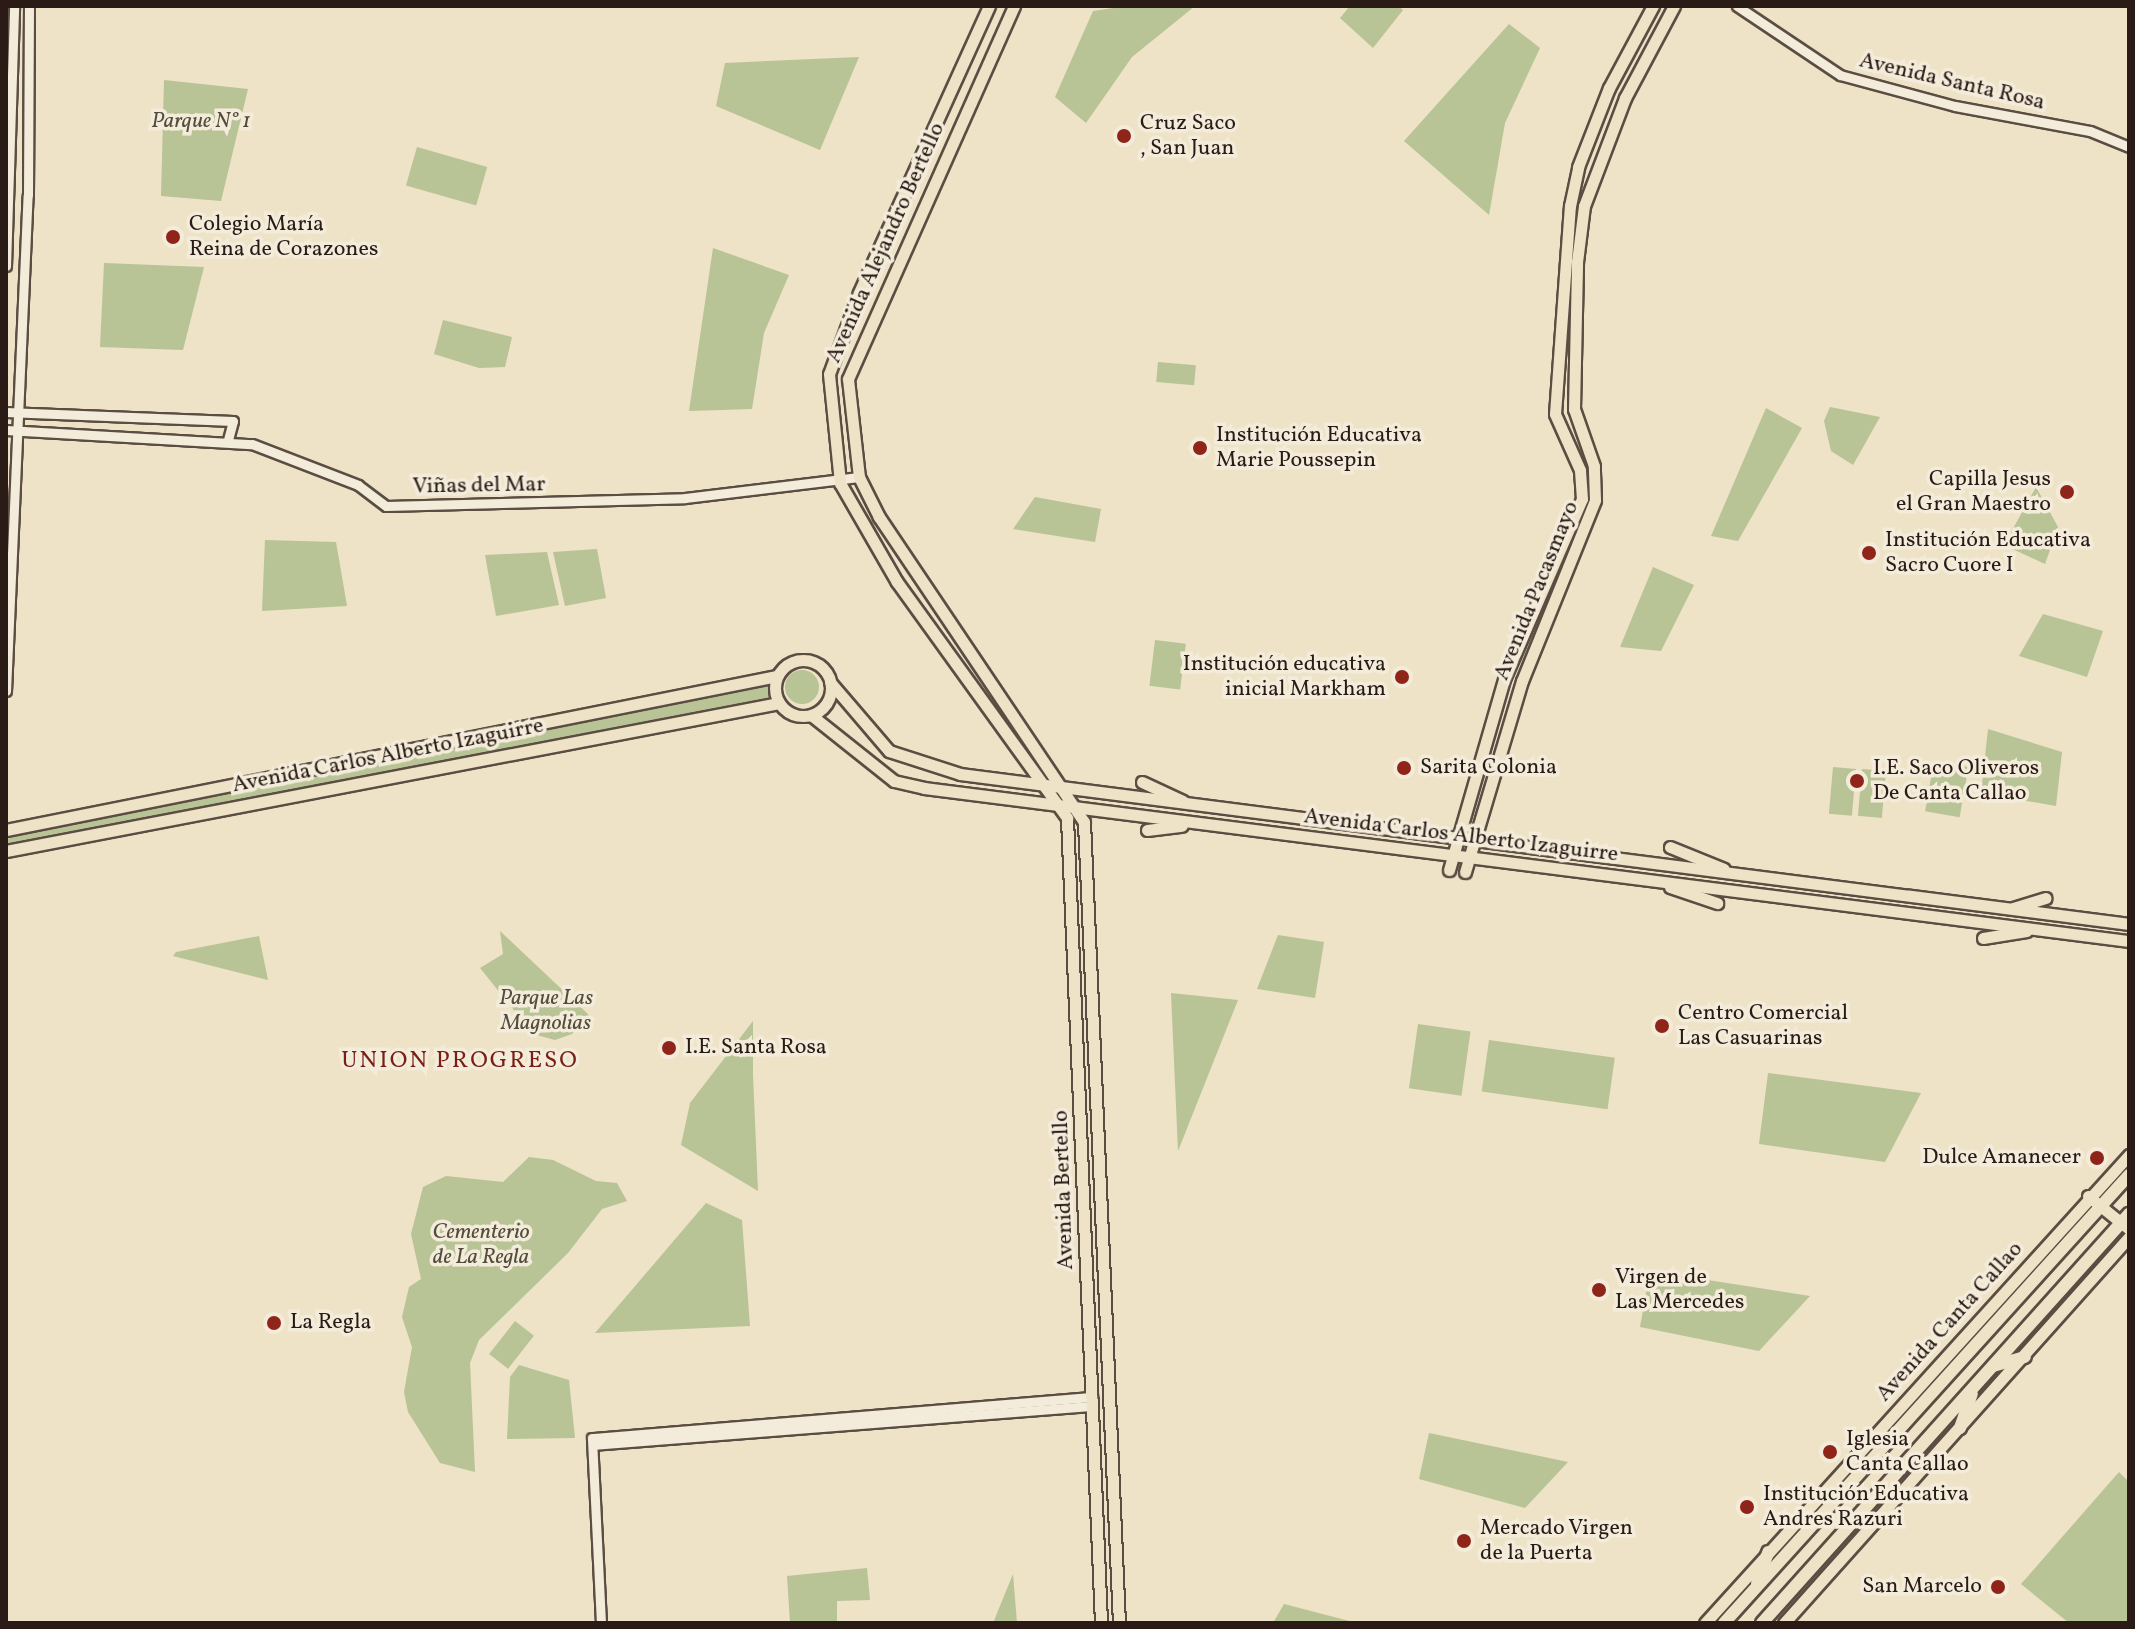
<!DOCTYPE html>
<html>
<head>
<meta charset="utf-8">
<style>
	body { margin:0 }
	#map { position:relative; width:2135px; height:1629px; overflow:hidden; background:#eee2c7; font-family:Vollkorn,serif }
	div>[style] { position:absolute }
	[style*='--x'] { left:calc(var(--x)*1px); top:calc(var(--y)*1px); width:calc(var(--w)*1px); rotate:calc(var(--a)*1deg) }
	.green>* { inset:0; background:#b8c396; transform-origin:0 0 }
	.round { border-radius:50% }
	.roads { filter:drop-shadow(2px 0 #5b4d42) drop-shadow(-2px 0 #5b4d42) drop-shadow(0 2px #5b4d42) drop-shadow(0 -2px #5b4d42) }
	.minor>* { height:9px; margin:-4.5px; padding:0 4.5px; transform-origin:4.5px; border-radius:4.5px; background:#f4ecdb }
	.major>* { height:11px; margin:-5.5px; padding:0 5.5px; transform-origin:5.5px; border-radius:5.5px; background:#eee2c7 }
	.major>.ring { margin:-5.5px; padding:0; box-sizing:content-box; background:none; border:11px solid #eee2c7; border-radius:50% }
	.highway>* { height:12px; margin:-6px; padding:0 6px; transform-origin:6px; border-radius:6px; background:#eee2c7 }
	.dots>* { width:22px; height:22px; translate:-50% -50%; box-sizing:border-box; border:4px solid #f4ecdb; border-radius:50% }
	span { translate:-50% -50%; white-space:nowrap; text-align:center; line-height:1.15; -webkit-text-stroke:7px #f4ecdb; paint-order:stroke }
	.street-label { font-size:22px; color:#2a1b16 }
	.park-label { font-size:22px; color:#554d3c; font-style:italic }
	.poi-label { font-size:22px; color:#2a1b16 }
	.left { translate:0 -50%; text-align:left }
	.right { translate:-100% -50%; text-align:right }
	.neighbourhood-label { font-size:24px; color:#7a1f14; letter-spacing:2px }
	.frame { position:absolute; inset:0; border:8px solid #2a1b16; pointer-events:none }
</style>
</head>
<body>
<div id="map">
	<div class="green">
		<div style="clip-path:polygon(1127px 6px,1195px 6px,1132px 57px,1086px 123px,1055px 97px,1093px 11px)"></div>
		<div style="clip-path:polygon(1350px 6px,1398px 6px,1403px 10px,1373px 48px,1340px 18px)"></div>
		<div style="clip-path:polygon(1509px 24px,1540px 48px,1505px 123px,1489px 215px,1404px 141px)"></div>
		<div style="clip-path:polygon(859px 57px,820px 150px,716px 106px,725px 63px)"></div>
		<div style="clip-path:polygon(164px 80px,248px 89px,221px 201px,161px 196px)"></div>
		<div style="left:417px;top:147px;width:73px;height:40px;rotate:16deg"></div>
		<div style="clip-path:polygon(713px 248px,789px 275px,764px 333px,752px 409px,689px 411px)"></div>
		<div style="clip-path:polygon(104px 263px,204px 267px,183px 350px,100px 347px)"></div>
		<div style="clip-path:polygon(443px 320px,512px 337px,505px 367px,479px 368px,434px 354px)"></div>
		<div style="left:1158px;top:362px;width:38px;height:20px;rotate:5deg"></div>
		<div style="clip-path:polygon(1830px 407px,1880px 417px,1853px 465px,1831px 451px,1824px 421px)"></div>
		<div style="clip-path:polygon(1766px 408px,1802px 428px,1738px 541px,1711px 536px)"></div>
		<div style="clip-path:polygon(2036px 487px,2058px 527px,2045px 564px,2004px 545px)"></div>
		<div style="clip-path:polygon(1035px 497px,1101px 509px,1095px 542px,1013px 529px)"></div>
		<div style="clip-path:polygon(265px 540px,336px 542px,347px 606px,262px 611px)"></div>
		<div style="clip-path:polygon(597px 549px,606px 598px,565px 606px,553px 552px)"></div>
		<div style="clip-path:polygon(547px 552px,559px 605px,496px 616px,485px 555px)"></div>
		<div style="clip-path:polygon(1653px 567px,1694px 585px,1661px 651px,1620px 647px)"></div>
		<div style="clip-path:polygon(2043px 614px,2103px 631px,2087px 677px,2019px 656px)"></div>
		<div style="left:1155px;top:640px;width:31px;height:46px;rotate:7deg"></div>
		<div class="round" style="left:785px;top:670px;width:34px;height:34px"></div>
		<div style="clip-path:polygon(769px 684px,772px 697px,6px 845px,6px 835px)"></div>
		<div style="clip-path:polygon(1988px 729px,2062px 752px,2056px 806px,1981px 793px)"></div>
		<div style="left:1934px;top:761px;width:35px;height:51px;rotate:10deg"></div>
		<div style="left:1833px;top:767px;width:23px;height:47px;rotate:5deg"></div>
		<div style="left:1862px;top:769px;width:24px;height:47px;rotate:5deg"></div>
		<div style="clip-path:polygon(500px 931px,589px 1015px,572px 1034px,555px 1040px,533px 1034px,480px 968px,503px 954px)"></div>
		<div style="clip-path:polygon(1278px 935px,1324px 942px,1315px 998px,1257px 989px)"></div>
		<div style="clip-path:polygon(259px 936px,268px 980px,173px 956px,176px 952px)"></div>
		<div style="clip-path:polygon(1171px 993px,1238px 1000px,1178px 1151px)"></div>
		<div style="clip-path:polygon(753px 1021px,753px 1075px,758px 1191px,681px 1145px,690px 1103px)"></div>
		<div style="left:1418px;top:1024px;width:53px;height:65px;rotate:8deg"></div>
		<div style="left:1489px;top:1040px;width:127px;height:52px;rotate:8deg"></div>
		<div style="clip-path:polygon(1768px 1073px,1921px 1093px,1885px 1162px,1759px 1144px)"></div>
		<div style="clip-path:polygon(529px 1157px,553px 1160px,596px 1181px,617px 1183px,627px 1201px,602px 1209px,568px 1253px,479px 1340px,470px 1363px,475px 1472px,440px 1463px,408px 1412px,404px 1392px,412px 1347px,402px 1317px,409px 1287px,421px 1279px,411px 1234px,423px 1187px,446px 1176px,503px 1182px)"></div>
		<div style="clip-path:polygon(706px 1203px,742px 1220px,750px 1326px,595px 1333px)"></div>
		<div style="clip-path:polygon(1650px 1271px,1810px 1296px,1759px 1351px,1640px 1327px)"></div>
		<div style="left:515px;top:1321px;width:24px;height:42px;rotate:38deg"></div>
		<div style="clip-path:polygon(519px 1365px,569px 1380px,575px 1438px,507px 1439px,510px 1377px)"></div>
		<div style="clip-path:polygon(1429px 1433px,1568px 1462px,1525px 1508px,1419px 1479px)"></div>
		<div style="clip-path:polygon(2119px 1472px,2129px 1482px,2129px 1623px,2069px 1623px,2021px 1584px)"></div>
		<div style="clip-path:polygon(867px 1568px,870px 1600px,837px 1601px,837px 1623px,790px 1623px,787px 1576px)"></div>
		<div style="clip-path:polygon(1013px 1574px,1017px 1623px,993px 1623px)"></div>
		<div style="clip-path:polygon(1284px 1604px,1357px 1623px,1273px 1623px)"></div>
	</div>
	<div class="roads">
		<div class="minor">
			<div style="--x:1737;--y:6;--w:124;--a:33.8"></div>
			<div style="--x:1840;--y:75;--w:119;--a:15.1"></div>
			<div style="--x:1955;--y:106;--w:137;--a:10.5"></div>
			<div style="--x:2090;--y:131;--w:42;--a:22.3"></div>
			<div style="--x:6;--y:266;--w:260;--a:-88.2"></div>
			<div style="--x:6;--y:412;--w:227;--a:2.3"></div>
			<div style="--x:233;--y:421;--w:20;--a:105"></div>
			<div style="--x:6;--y:430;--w:246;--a:3.3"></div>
			<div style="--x:252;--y:444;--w:114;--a:21.1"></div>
			<div style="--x:358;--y:485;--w:35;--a:37"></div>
			<div style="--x:386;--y:506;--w:299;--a:-1.5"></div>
			<div style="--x:685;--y:498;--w:175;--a:-6.9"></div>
			<div style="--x:6;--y:691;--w:496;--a:-87.5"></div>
			<div style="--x:28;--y:195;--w:189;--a:-89.7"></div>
			<div style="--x:593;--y:1445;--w:501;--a:-4.47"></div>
			<div style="--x:601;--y:1623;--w:185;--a:-92.8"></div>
			<div style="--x:592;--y:1438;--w:502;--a:-4.69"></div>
		</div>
		<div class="major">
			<div style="--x:989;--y:6;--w:315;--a:114.4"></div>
			<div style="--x:859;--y:293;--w:86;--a:110.3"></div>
			<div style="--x:829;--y:374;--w:110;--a:84.2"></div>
			<div style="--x:840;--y:483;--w:114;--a:60.1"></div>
			<div style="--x:897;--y:582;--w:291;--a:54.2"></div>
			<div style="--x:1067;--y:818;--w:806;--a:87.58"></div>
			<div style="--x:1014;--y:6;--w:408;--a:114"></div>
			<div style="--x:848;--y:379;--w:99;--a:83.6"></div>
			<div style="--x:859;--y:477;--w:45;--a:63.4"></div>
			<div style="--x:879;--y:517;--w:367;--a:56.1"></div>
			<div style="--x:1084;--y:822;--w:802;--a:87.5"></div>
			<div class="ring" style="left:775px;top:660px;width:45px;height:45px"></div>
			<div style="--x:830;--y:682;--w:91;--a:49.5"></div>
			<div style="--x:889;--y:751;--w:75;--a:17.9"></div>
			<div style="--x:960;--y:774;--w:1179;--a:7.31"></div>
			<div style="--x:811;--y:715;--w:106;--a:38.5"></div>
			<div style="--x:894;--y:781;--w:31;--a:13"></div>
			<div style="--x:924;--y:788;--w:1215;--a:7.24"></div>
			<div style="--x:1142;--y:782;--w:45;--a:24.9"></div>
			<div style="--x:6;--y:830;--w:786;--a:-11.3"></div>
			<div style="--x:1147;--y:830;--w:35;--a:-7"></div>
			<div style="--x:1670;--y:847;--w:58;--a:22.2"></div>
			<div style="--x:6;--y:851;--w:787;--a:-10.84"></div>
			<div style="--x:1449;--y:870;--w:199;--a:-73.9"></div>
			<div style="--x:1504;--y:679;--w:196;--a:-66.6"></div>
			<div style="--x:1582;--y:499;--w:29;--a:-94"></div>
			<div style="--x:1580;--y:470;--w:61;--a:-114.1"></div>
			<div style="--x:1555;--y:414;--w:209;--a:-85.9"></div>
			<div style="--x:1570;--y:206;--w:40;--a:-78"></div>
			<div style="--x:1578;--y:167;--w:85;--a:-68.6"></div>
			<div style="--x:1609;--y:88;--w:93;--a:-61.8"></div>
			<div style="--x:1465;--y:872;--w:199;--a:-73.4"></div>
			<div style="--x:1522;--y:681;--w:195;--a:-68"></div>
			<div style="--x:1595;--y:500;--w:34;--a:-92"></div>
			<div style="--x:1594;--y:466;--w:60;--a:-109.3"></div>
			<div style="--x:1574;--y:409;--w:147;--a:-88.8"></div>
			<div style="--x:1577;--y:262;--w:56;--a:-82.9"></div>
			<div style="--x:1584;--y:206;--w:116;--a:-69.2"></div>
			<div style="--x:1625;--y:98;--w:104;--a:-62"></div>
			<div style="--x:1670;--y:887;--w:50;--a:18.8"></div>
			<div style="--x:2013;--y:908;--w:34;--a:-17"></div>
			<div style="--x:1983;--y:938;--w:44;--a:-9.2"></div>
			<div style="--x:2088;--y:1196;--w:53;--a:38.8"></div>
			<div style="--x:1705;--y:1623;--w:632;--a:-47.82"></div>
			<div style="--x:1784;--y:1623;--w:518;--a:-48.21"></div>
		</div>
		<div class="highway">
			<div style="--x:1993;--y:1366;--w:33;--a:-16"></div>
			<div style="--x:1960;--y:1428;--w:36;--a:-71"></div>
			<div style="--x:1757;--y:1583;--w:33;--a:-70"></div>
			<div style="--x:1724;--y:1623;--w:604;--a:-47.89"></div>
			<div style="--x:1762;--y:1623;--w:550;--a:-48.1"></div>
		</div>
	</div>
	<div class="dots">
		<div style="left:1124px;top:136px;background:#8f2418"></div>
		<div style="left:173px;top:237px;background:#8f2418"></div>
		<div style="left:1200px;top:448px;background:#8f2418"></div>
		<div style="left:2067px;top:492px;background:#8f2418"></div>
		<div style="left:1869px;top:553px;background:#8f2418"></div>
		<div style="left:1402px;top:677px;background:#8f2418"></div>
		<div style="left:1404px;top:768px;background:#8f2418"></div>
		<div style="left:1857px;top:781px;background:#8f2418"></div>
		<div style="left:1662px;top:1026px;background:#8f2418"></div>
		<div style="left:669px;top:1048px;background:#8f2418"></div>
		<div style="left:2097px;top:1158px;background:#8f2418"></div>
		<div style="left:1599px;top:1290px;background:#8f2418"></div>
		<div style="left:274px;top:1323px;background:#8f2418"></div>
		<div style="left:1830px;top:1452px;background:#8f2418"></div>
		<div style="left:1747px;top:1507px;background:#8f2418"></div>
		<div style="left:1464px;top:1541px;background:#8f2418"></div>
		<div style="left:1998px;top:1587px;background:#8f2418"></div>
	</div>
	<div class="street-label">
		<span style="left:1952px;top:82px;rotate:13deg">Avenida Santa Rosa</span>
		<span style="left:886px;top:243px;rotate:-66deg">Avenida Alejandro Bertello</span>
		<span style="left:479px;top:486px;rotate:-1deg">Viñas del Mar</span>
		<span style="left:1537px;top:591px;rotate:-68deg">Avenida Pacasmayo</span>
		<span style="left:388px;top:756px;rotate:-11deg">Avenida Carlos Alberto Izaguirre</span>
		<span style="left:1461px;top:836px;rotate:7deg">Avenida Carlos Alberto Izaguirre</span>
		<span style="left:1064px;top:1190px;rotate:-92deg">Avenida Bertello</span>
		<span style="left:1950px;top:1322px;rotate:-48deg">Avenida Canta Callao</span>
	</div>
	<div class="park-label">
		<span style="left:201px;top:122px">Parque N° 1</span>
		<span style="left:546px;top:1011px">Parque Las<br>Magnolias</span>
		<span style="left:481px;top:1245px">Cementerio<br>de La Regla</span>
	</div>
	<div class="poi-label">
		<span class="left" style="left:1140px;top:136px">Cruz Saco<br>, San Juan</span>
		<span class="left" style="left:189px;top:237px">Colegio María<br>Reina de Corazones</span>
		<span class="left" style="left:1216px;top:448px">Institución Educativa<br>Marie Poussepin</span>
		<span class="right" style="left:2051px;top:492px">Capilla Jesus<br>el Gran Maestro</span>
		<span class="left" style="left:1885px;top:553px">Institución Educativa<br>Sacro Cuore I</span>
		<span class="right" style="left:1386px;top:677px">Institución educativa<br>inicial Markham</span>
		<span class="left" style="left:1420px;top:768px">Sarita Colonia</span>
		<span class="left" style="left:1873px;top:781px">I.E. Saco Oliveros<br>De Canta Callao</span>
		<span class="left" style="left:1678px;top:1026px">Centro Comercial<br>Las Casuarinas</span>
		<span class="left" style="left:685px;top:1048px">I.E. Santa Rosa</span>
		<span class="right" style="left:2081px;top:1158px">Dulce Amanecer</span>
		<span class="left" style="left:1615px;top:1290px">Virgen de<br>Las Mercedes</span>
		<span class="left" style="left:290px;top:1323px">La Regla</span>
		<span class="left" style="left:1846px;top:1452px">Iglesia<br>Canta Callao</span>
		<span class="left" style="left:1763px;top:1507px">Institución Educativa<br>Andres Razuri</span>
		<span class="left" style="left:1480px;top:1541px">Mercado Virgen<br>de la Puerta</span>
		<span class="right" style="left:1982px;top:1587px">San Marcelo</span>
	</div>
	<div class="neighbourhood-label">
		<span style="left:460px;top:1062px">UNION PROGRESO</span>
	</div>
	<div class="frame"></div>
</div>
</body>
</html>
